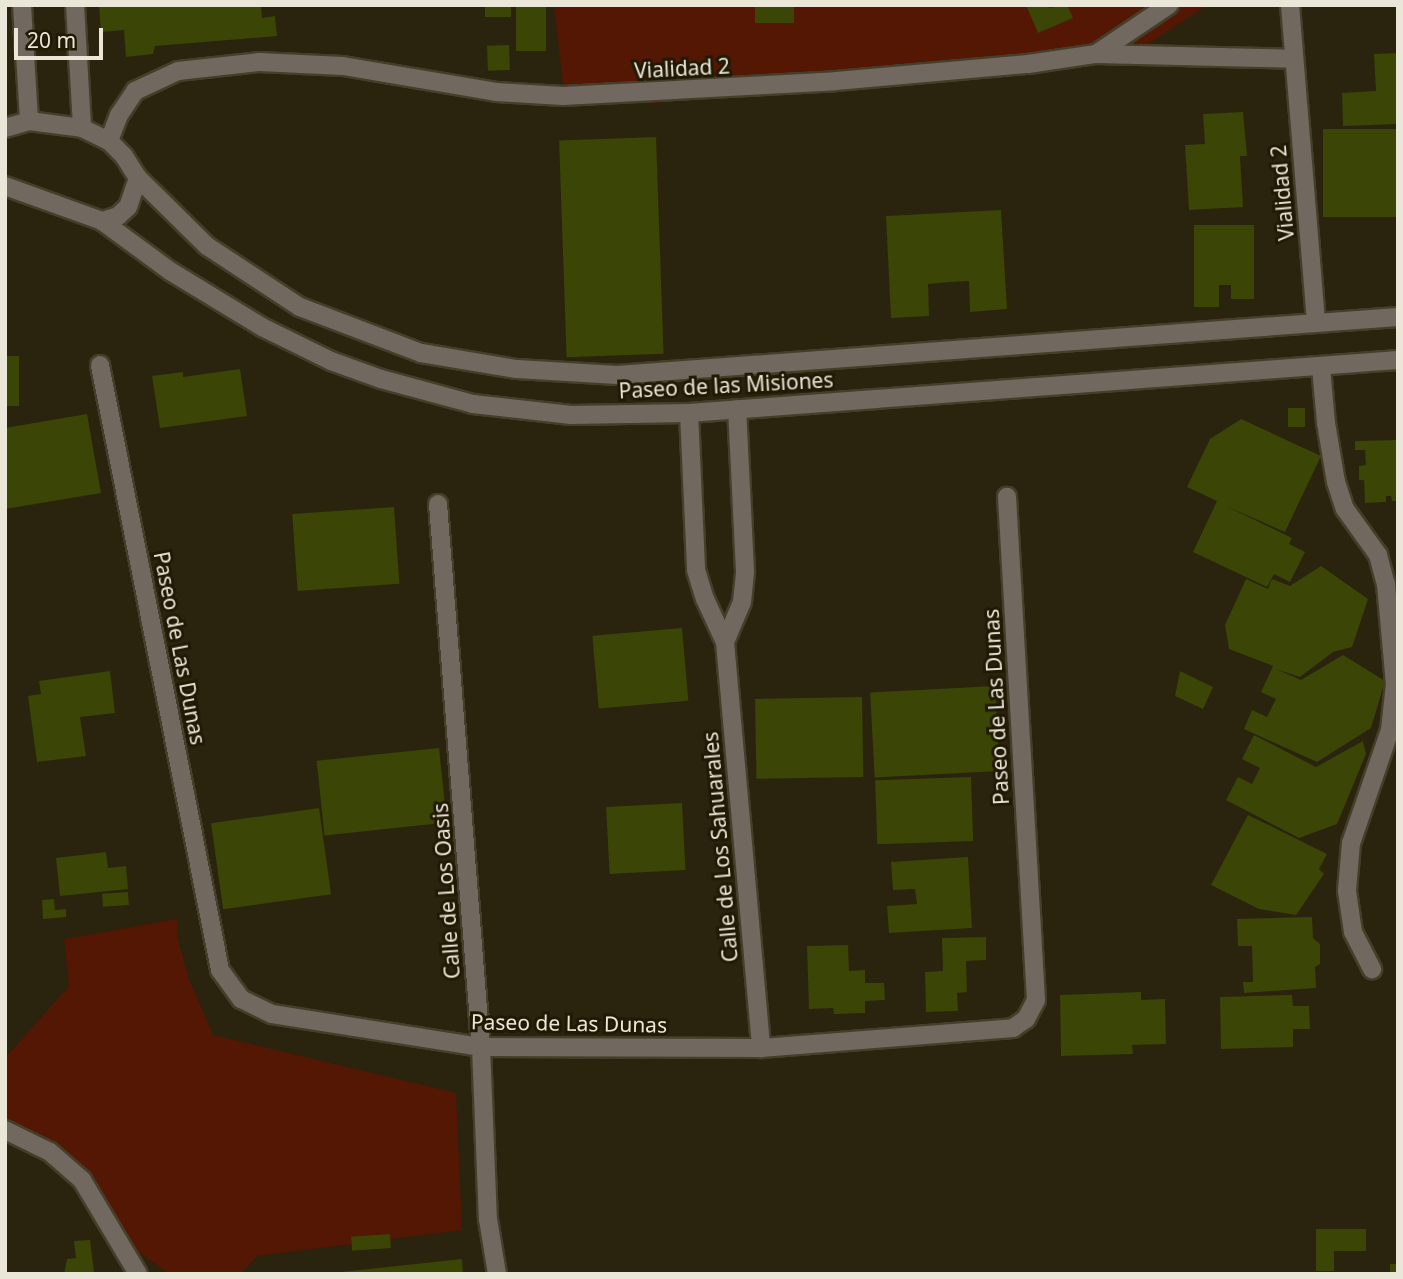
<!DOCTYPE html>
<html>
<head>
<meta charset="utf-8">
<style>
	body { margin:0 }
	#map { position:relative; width:1403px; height:1279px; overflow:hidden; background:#2a230d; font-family:"Noto Sans",sans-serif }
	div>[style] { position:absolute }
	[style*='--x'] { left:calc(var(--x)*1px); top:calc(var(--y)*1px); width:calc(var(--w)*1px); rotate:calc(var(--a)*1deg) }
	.green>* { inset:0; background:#531703 }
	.building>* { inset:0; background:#3a4506; transform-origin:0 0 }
	.roads { filter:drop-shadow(2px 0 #453e29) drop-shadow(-2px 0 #453e29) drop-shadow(0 2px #453e29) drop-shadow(0 -2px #453e29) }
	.minor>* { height:18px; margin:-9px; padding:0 9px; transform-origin:9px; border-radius:9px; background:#716860 }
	span { translate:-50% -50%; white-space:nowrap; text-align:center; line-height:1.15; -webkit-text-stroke:6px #201904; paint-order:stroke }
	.street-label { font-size:21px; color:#eae6d8 }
	.frame { position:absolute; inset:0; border:7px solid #eae6d8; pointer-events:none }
	.scale { position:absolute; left:14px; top:28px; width:89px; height:32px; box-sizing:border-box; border:4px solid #eae6d8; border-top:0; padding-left:9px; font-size:21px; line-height:24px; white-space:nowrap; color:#eae6d8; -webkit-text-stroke:5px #201904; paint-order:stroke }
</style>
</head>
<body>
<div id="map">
	<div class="green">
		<div style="clip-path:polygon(554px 5px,1208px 5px,1145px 46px,1047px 70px,641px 104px,565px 102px)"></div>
		<div style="clip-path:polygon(177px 919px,177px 936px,189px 979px,213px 1035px,456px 1093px,462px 1230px,257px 1256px,241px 1274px,169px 1274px,137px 1251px,97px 1189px,60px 1147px,5px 1124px,5px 1058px,69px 986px,64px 939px)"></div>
	</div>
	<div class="building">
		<div style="clip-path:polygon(99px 5px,261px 5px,262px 18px,275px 16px,277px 36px,155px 46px,153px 54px,126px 57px,124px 30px,101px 32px)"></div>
		<div style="left:485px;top:5px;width:26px;height:12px"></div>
		<div style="left:516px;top:5px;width:30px;height:46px"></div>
		<div style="left:755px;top:5px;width:39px;height:18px"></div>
		<div style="clip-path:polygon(1026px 5px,1047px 5px,1049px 8px,1067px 5px,1073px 18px,1038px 33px)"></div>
		<div style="left:509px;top:45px;width:25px;height:22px;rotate:88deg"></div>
		<div style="clip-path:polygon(1398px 53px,1398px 124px,1343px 126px,1342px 93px,1376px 91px,1374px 54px)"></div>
		<div style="clip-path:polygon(1243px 112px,1247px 156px,1240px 156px,1243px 207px,1189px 210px,1185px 145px,1205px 144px,1203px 114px)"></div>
		<div style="left:1398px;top:129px;width:88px;height:75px;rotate:90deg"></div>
		<div style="left:656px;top:137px;width:217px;height:97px;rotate:88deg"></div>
		<div style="clip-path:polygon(1001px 210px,1007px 309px,970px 312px,969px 281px,950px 282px,928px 284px,929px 316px,891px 318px,886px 216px)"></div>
		<div style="clip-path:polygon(1194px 225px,1254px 225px,1254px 299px,1231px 299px,1231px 285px,1219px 285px,1219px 307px,1194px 307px)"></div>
		<div style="left:5px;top:356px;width:14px;height:50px"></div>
		<div style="clip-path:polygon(240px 369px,247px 416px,160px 428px,152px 376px,183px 372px,183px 377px)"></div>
		<div style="left:1288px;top:408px;width:17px;height:19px"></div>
		<div style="clip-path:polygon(87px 414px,101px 493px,5px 509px,5px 428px)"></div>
		<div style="clip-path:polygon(1241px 419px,1321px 456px,1285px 532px,1226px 506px,1292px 538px,1289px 544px,1305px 552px,1290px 582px,1274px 574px,1267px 587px,1193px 552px,1217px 501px,1187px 487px,1210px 439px)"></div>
		<div style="clip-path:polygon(1398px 440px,1398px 501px,1392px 501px,1391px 496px,1386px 496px,1386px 502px,1365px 503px,1364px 480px,1359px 480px,1359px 466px,1366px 465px,1365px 450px,1355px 450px,1355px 441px)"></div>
		<div style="left:394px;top:507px;width:77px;height:102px;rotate:86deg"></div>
		<div style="clip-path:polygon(1321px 566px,1368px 599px,1352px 647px,1333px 652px,1300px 677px,1276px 669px,1301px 680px,1343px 655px,1385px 681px,1371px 728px,1317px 762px,1244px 729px,1252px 710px,1267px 717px,1276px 699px,1261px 692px,1273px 666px,1229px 649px,1225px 625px,1246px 579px,1268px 589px,1272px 579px,1290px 586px)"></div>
		<div style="left:682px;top:628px;width:73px;height:90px;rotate:85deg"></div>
		<div style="clip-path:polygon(110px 671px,115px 713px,80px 717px,86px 756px,37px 762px,28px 696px,41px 694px,39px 681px)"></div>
		<div style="clip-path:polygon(1180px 671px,1213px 687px,1203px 709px,1175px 696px)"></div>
		<div style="left:995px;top:686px;width:85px;height:125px;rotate:87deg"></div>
		<div style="left:862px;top:697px;width:80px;height:107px;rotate:89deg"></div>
		<div style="clip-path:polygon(1254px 735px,1316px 767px,1363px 741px,1366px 754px,1337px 824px,1299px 838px,1226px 800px,1238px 777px,1252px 784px,1260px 768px,1242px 759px)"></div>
		<div style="left:439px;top:748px;width:75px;height:123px;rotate:84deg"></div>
		<div style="left:971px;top:777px;width:64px;height:96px;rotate:88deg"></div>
		<div style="left:682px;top:803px;width:67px;height:76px;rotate:87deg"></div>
		<div style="left:319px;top:808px;width:87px;height:109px;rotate:82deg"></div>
		<div style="clip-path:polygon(1248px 815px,1327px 854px,1319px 869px,1324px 874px,1296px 915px,1259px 909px,1211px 885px)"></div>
		<div style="clip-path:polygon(106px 852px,108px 868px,126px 866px,128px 889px,60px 896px,56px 858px)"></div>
		<div style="clip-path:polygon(968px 857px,972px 928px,889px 933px,887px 906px,917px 904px,915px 889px,893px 890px,891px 862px)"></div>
		<div style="left:128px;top:892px;width:13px;height:26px;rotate:86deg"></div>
		<div style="clip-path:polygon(54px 899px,55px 910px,66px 909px,66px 917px,43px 919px,42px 900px)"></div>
		<div style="clip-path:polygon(1312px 917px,1313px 938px,1320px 944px,1320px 964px,1315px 967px,1316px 988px,1244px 993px,1243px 982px,1253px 982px,1252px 946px,1238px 946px,1237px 919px)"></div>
		<div style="clip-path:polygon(986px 937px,986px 960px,966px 961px,967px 992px,957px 993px,958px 1011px,926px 1012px,925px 972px,943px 971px,942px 938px)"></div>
		<div style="clip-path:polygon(848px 945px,849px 971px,865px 970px,865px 983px,884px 983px,885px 1000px,865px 1001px,865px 1013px,834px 1014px,833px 1008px,809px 1009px,807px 946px)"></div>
		<div style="clip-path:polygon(1141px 992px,1141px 1000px,1165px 999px,1166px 1044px,1132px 1045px,1133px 1054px,1061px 1056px,1060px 995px)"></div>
		<div style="clip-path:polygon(1292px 995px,1293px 1006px,1309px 1006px,1310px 1029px,1293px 1029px,1293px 1047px,1221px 1049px,1220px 997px)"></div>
		<div style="clip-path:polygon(1316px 1229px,1366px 1229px,1366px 1251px,1334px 1251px,1334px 1271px,1316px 1271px)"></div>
		<div style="left:390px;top:1234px;width:14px;height:39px;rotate:86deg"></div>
		<div style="clip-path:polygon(90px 1240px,94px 1272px,64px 1274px,67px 1259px,76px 1258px,74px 1241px)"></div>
		<div style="clip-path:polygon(462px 1259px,463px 1274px,341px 1274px,341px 1272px)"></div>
		<div style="left:1390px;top:1264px;width:8px;height:10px"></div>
	</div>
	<div class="roads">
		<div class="minor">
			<div style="--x:22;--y:5;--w:116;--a:86.5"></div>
			<div style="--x:75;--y:5;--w:123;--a:86.7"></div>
			<div style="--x:1290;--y:5;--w:319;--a:85.3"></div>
			<div style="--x:1096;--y:54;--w:88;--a:-33.9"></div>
			<div style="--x:5;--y:128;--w:25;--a:-16"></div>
			<div style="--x:29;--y:121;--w:53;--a:7.5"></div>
			<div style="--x:82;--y:128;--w:30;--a:26"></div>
			<div style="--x:109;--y:141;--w:21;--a:45"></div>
			<div style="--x:124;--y:156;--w:26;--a:58"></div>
			<div style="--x:138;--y:178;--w:97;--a:44.6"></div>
			<div style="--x:207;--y:246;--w:111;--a:33.3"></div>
			<div style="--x:300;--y:307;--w:129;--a:20.8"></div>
			<div style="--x:421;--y:353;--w:97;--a:9.5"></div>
			<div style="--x:517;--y:369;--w:100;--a:3.4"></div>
			<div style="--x:617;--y:375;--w:783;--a:-4.25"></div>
			<div style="--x:109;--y:141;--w:28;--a:-69"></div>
			<div style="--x:119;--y:115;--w:29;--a:-56"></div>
			<div style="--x:135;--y:91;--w:47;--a:-24.9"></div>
			<div style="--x:178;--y:71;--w:81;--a:-6.3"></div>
			<div style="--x:259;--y:62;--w:84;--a:2.7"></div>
			<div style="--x:343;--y:66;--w:155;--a:9.6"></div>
			<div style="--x:496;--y:92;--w:67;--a:3.4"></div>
			<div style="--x:563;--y:96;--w:273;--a:-3.1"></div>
			<div style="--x:836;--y:81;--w:193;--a:-5.1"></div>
			<div style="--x:1028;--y:64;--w:69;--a:-8.4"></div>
			<div style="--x:1096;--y:54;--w:198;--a:1.4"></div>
			<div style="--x:5;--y:186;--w:103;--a:19.8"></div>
			<div style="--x:102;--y:221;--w:84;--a:36.3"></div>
			<div style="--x:170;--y:271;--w:108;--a:31.3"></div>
			<div style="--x:262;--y:327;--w:77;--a:26.2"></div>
			<div style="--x:331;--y:361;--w:53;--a:19.8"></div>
			<div style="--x:381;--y:379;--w:95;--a:15.2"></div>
			<div style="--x:473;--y:404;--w:99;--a:6.4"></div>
			<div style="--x:571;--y:415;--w:118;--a:-1"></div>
			<div style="--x:689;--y:413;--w:711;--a:-4.28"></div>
			<div style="--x:102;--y:221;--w:17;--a:-17"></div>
			<div style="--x:118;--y:216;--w:13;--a:-42"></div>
			<div style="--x:128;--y:207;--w:31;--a:-71"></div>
			<div style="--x:100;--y:365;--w:617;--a:78.78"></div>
			<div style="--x:220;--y:970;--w:36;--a:54"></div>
			<div style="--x:241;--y:999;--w:34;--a:26"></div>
			<div style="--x:272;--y:1014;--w:212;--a:9"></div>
			<div style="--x:481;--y:1047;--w:280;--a:0.2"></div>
			<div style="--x:761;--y:1048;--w:253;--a:-4.5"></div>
			<div style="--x:1013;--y:1028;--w:16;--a:-35"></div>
			<div style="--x:1026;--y:1019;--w:21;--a:-62"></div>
			<div style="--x:1036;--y:1000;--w:504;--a:-93.3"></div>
			<div style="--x:1321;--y:367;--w:56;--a:84.9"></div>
			<div style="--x:1326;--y:423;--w:60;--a:80.4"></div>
			<div style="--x:1336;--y:482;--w:28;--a:72"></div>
			<div style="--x:1345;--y:509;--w:57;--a:54.3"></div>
			<div style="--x:1378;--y:555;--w:30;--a:75"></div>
			<div style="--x:1386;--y:584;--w:100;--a:84.9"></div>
			<div style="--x:1395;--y:684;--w:46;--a:96.2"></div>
			<div style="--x:1390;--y:730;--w:120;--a:109"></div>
			<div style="--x:1351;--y:843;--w:48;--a:94.8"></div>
			<div style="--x:1347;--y:891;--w:41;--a:81.7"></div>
			<div style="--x:1353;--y:932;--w:42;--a:62.8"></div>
			<div style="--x:689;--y:413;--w:157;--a:87.4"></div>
			<div style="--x:696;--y:570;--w:30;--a:73"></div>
			<div style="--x:705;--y:599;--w:47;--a:65.1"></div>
			<div style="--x:725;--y:642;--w:408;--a:84.9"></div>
			<div style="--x:438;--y:504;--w:545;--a:85.47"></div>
			<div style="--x:481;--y:1047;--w:172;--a:87.7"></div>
			<div style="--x:488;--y:1219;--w:56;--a:80.7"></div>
			<div style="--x:725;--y:642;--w:43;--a:-67"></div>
			<div style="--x:742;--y:602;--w:31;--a:-84"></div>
			<div style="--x:745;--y:571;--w:162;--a:-92.8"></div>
			<div style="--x:5;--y:1130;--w:50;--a:26.1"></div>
			<div style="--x:50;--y:1152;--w:43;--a:41.2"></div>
			<div style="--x:82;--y:1180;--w:109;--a:59.2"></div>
		</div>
	</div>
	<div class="street-label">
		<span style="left:682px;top:68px;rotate:-3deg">Vialidad 2</span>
		<span style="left:1282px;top:193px;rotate:-95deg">Vialidad 2</span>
		<span style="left:726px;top:385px;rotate:-3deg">Paseo de las Misiones</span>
		<span style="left:180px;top:648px;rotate:79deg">Paseo de Las Dunas</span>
		<span style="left:996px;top:707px;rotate:-93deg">Paseo de Las Dunas</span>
		<span style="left:720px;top:847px;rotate:-95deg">Calle de Los Sahuarales</span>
		<span style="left:446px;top:891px;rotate:-94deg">Calle de Los Oasis</span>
		<span style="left:569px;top:1023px;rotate:1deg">Paseo de Las Dunas</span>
	</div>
	<div class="frame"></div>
	<div class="scale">20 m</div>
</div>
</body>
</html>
